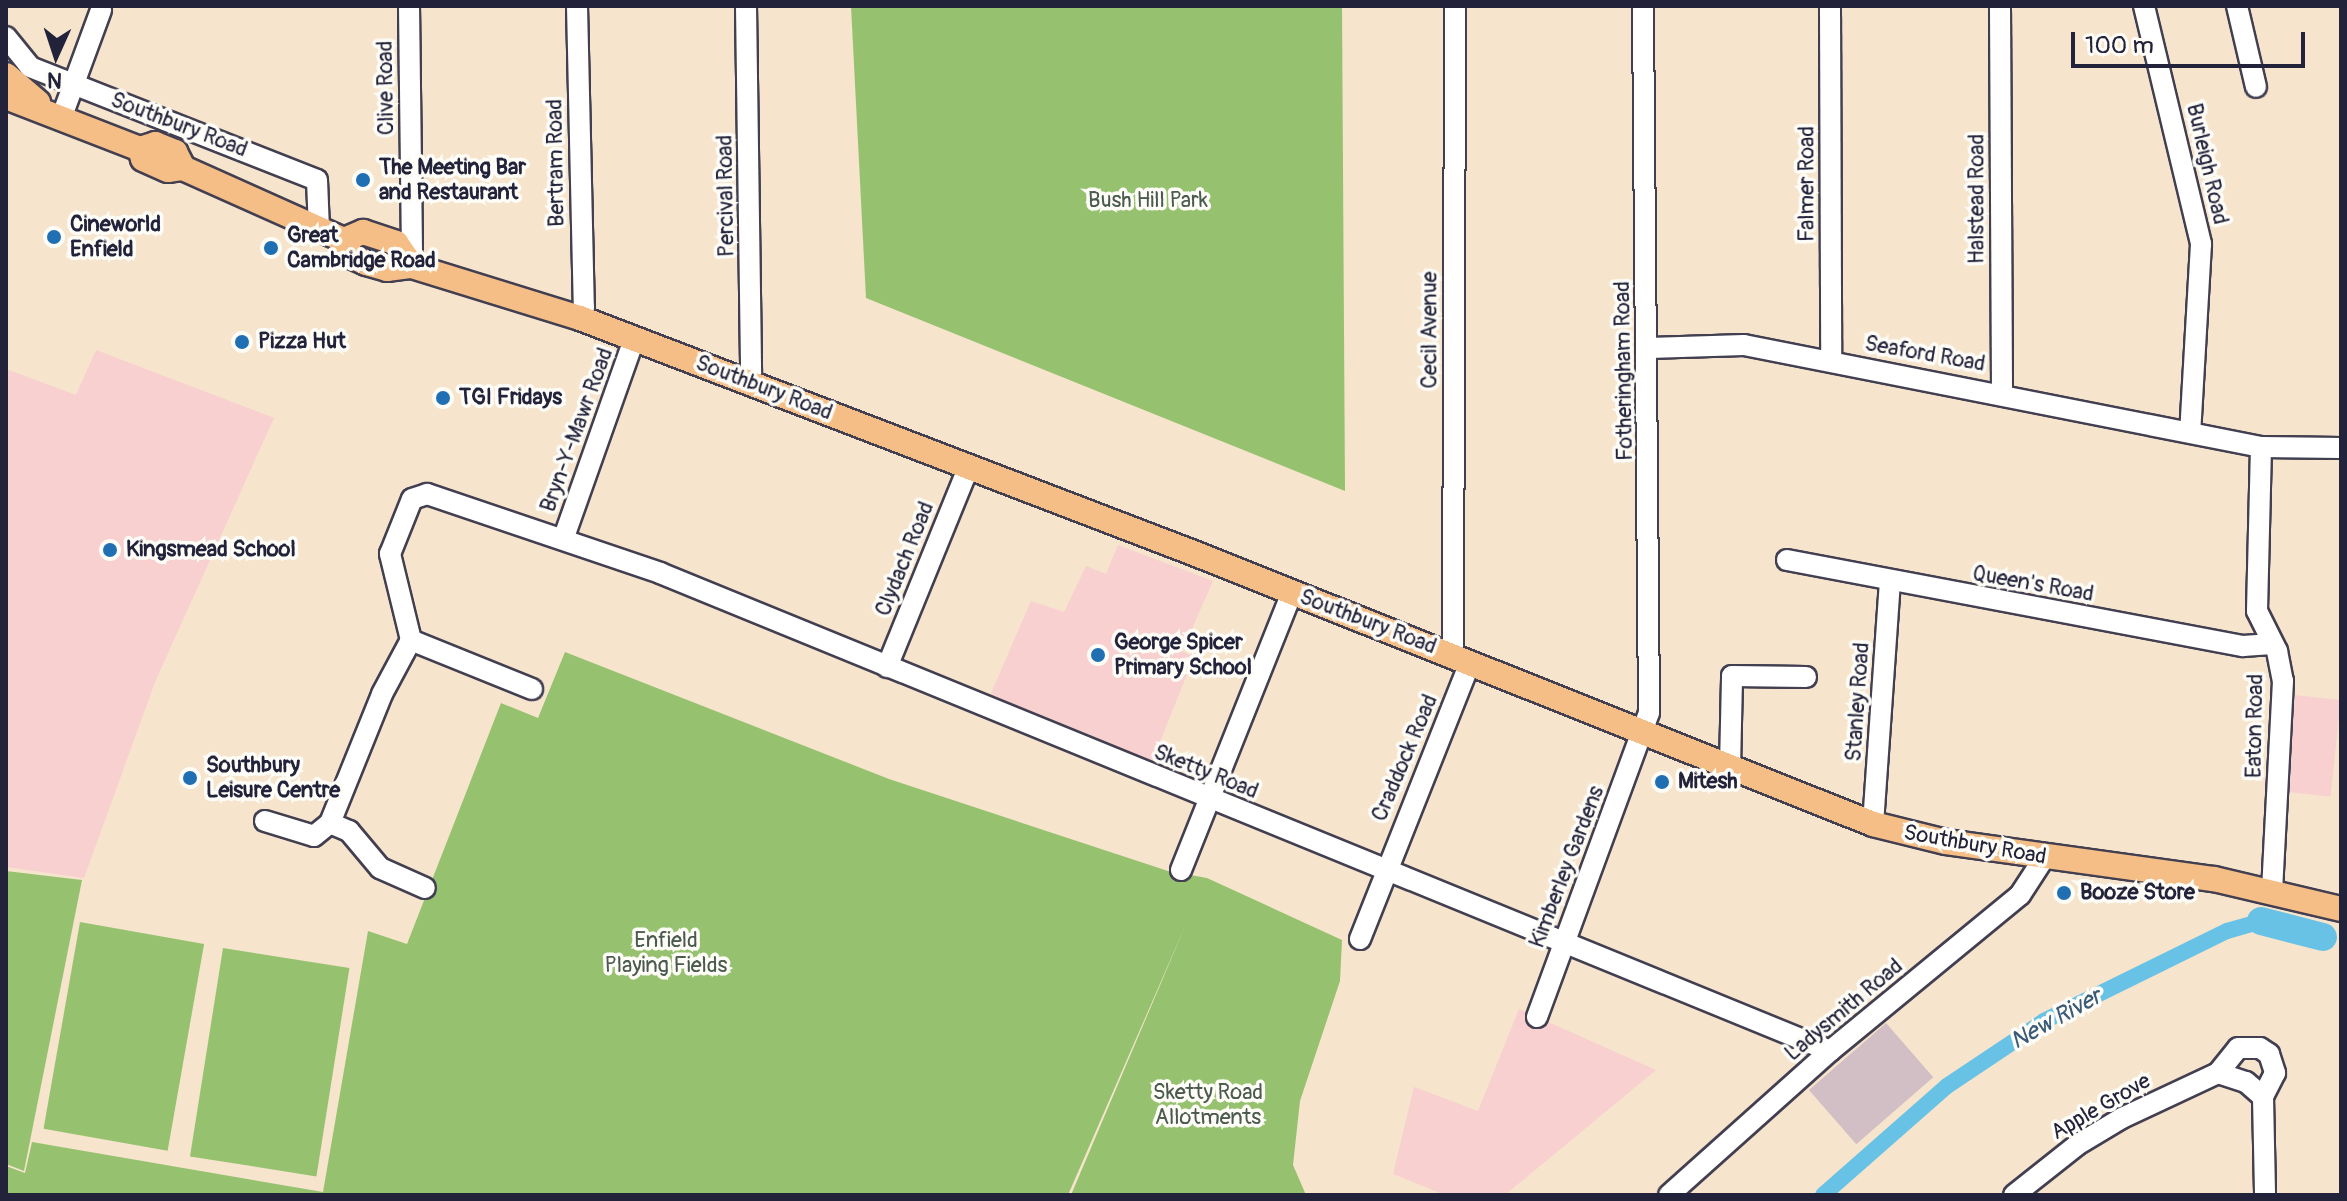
<!DOCTYPE html>
<html>
<head>
<meta charset="utf-8">
<style>
	body { margin:0 }
	#map { position:relative; width:2347px; height:1201px; overflow:hidden; background:#f6e4cd; font-family:Pangolin,sans-serif }
	div>[style] { position:absolute }
	[style*='--x'] { left:calc(var(--x)*1px); top:calc(var(--y)*1px); width:calc(var(--w)*1px); rotate:calc(var(--a)*1deg) }
	.built>* { inset:0; background:#f7d0cf; transform-origin:0 0 }
	.industrial>* { inset:0; background:#d2bec5; transform-origin:0 0 }
	.green>* { inset:0; background:#96c270; transform-origin:0 0 }
	.canal>* { height:16px; margin:-8px; padding:0 8px; transform-origin:8px; border-radius:8px; background:#68c2e6 }
	.river>* { height:28px; margin:-14px; padding:0 14px; transform-origin:14px; border-radius:14px; background:#68c2e6 }
	.roads { filter:drop-shadow(2px 0 #423f51) drop-shadow(-2px 0 #423f51) drop-shadow(0 2px #423f51) drop-shadow(0 -2px #423f51) }
	.minor>* { height:20px; margin:-10px; padding:0 10px; transform-origin:10px; border-radius:10px; background:#fff }
	.major>* { height:24px; margin:-12px; padding:0 12px; transform-origin:12px; border-radius:12px; background:#f6be87 }
	.dots>* { width:22px; height:22px; translate:-50% -50%; box-sizing:border-box; border:4px solid #fdfcf7; border-radius:50% }
	span { translate:-50% -50%; white-space:nowrap; text-align:center; line-height:1.15; -webkit-text-stroke:7px #fdfcf7; paint-order:stroke }
	.street-label { font-size:22px; color:#22223b }
	.poi-label { font-size:22px; color:#22223b; font-weight:700 }
	.left { translate:0 -50%; text-align:left }
	.park-label { font-size:22px; color:#4b5a4e }
	.water-label { font-size:24px; color:#3a5a77; font-style:italic }
	.frame { position:absolute; inset:0; border:8px solid #22223b; pointer-events:none }
	.north { position:absolute; left:16px; top:16px; width:80px; height:80px; -webkit-text-stroke:6px #fdfcf7; paint-order:stroke; rotate:183deg; font-size:22px; font-weight:700; line-height:32px; text-align:center; color:#22223b }
	.north::after { content:''; display:block; margin:auto; width:28px; height:36px; background:#22223b; clip-path:polygon(50% 0,100% 100%,50% 72%,0 100%) }
	.scale { position:absolute; left:2071px; top:32px; width:234px; height:36px; box-sizing:border-box; border:4px solid #22223b; border-top:0; padding-left:10px; font-size:24px; line-height:28px; white-space:nowrap; color:#22223b; -webkit-text-stroke:6px #fdfcf7; paint-order:stroke }
</style>
</head>
<body>
<div id="map">
	<div class="built">
		<div style="clip-path:polygon(96px 350px,274px 418px,155px 682px,84px 878px,6px 867px,6px 369px,76px 395px)"></div>
		<div style="clip-path:polygon(1118px 545px,1213px 581px,1182px 651px,1194px 657px,1151px 764px,989px 698px,1031px 601px,1064px 612px,1086px 566px,1106px 574px)"></div>
		<div style="left:2294px;top:695px;width:47px;height:97px;rotate:6deg"></div>
		<div style="clip-path:polygon(1519px 1009px,1656px 1070px,1505px 1195px,1445px 1195px,1393px 1174px,1414px 1087px,1478px 1111px)"></div>
	</div>
	<div class="industrial">
		<div style="left:1886px;top:1023px;width:72px;height:102px;rotate:49deg"></div>
	</div>
	<div class="green">
		<div style="clip-path:polygon(851px 6px,1342px 6px,1345px 491px,866px 298px)"></div>
		<div style="clip-path:polygon(565px 652px,889px 779px,1168px 871px,1207px 878px,1342px 940px,1340px 981px,1300px 1101px,1293px 1165px,1306px 1195px,1071px 1195px,1186px 924px,1068px 1195px,6px 1195px,6px 1166px,25px 1173px,32px 1142px,323px 1192px,368px 931px,407px 944px,501px 703px,538px 718px)"></div>
		<div style="clip-path:polygon(6px 871px,82px 880px,24px 1171px,6px 1164px)"></div>
		<div style="left:80px;top:922px;width:126px;height:210px;rotate:10deg"></div>
		<div style="left:223px;top:948px;width:128px;height:211px;rotate:9deg"></div>
	</div>
	<div class="canal">
		<div style="--x:1823;--y:1195;--w:165;--a:-41.3"></div>
		<div style="--x:1947;--y:1086;--w:117;--a:-33.8"></div>
		<div style="--x:2044;--y:1021;--w:204;--a:-26.2"></div>
		<div style="--x:2227;--y:931;--w:35;--a:-16"></div>
	</div>
	<div class="river">
		<div style="--x:2261;--y:921;--w:64;--a:14.5"></div>
	</div>
	<div class="roads">
		<div class="minor">
			<div style="--x:409;--y:6;--w:260;--a:89.3"></div>
			<div style="--x:577;--y:6;--w:301;--a:88.7"></div>
			<div style="--x:584;--y:307;--w:12;--a:110"></div>
			<div style="--x:746;--y:6;--w:378;--a:89.2"></div>
			<div style="--x:1830;--y:6;--w:355;--a:89.8"></div>
			<div style="--x:2000;--y:6;--w:386;--a:89.7"></div>
			<div style="--x:2144;--y:6;--w:245;--a:76.5"></div>
			<div style="--x:2201;--y:244;--w:188;--a:93.3"></div>
			<div style="--x:2237;--y:6;--w:83;--a:76.8"></div>
			<div style="--x:6;--y:37;--w:38;--a:51"></div>
			<div style="--x:30;--y:67;--w:308;--a:21.5"></div>
			<div style="--x:317;--y:180;--w:50;--a:87.7"></div>
			<div style="--x:62;--y:116;--w:113;--a:-69.8"></div>
			<div style="--x:1649;--y:348;--w:95;--a:-1.8"></div>
			<div style="--x:1744;--y:345;--w:527;--a:11.16"></div>
			<div style="--x:2261;--y:447;--w:80;--a:0.7"></div>
			<div style="--x:2261;--y:447;--w:164;--a:91.4"></div>
			<div style="--x:2257;--y:611;--w:45;--a:63.4"></div>
			<div style="--x:2277;--y:651;--w:31;--a:79"></div>
			<div style="--x:2283;--y:681;--w:211;--a:93"></div>
			<div style="--x:564;--y:537;--w:210;--a:-70.5"></div>
			<div style="--x:1787;--y:560;--w:464;--a:10.7"></div>
			<div style="--x:2243;--y:646;--w:29;--a:-4"></div>
			<div style="--x:1453;--y:655;--w:649;--a:-89.82"></div>
			<div style="--x:887;--y:667;--w:214;--a:-67.8"></div>
			<div style="--x:532;--y:689;--w:131;--a:-158"></div>
			<div style="--x:411;--y:640;--w:89;--a:-103.7"></div>
			<div style="--x:390;--y:554;--w:59;--a:-68.2"></div>
			<div style="--x:412;--y:499;--w:16;--a:-18"></div>
			<div style="--x:427;--y:494;--w:246;--a:18.7"></div>
			<div style="--x:660;--y:573;--w:1264;--a:22.22"></div>
			<div style="--x:1730;--y:767;--w:91;--a:-88.7"></div>
			<div style="--x:1732;--y:676;--w:74;--a:0.8"></div>
			<div style="--x:265;--y:821;--w:51;--a:17"></div>
			<div style="--x:314;--y:836;--w:21;--a:-39"></div>
			<div style="--x:330;--y:823;--w:139;--a:-68"></div>
			<div style="--x:382;--y:694;--w:61;--a:-61.8"></div>
			<div style="--x:330;--y:823;--w:21;--a:23"></div>
			<div style="--x:349;--y:831;--w:48;--a:50"></div>
			<div style="--x:380;--y:868;--w:49;--a:24"></div>
			<div style="--x:1873;--y:824;--w:242;--a:-86"></div>
			<div style="--x:1181;--y:870;--w:299;--a:-68.2"></div>
			<div style="--x:1360;--y:939;--w:297;--a:-68.3"></div>
			<div style="--x:1537;--y:1017;--w:324;--a:-69.8"></div>
			<div style="--x:1649;--y:713;--w:707;--a:-90.49"></div>
			<div style="--x:2218;--y:1073;--w:32;--a:-51"></div>
			<div style="--x:2238;--y:1048;--w:22;--a:0"></div>
			<div style="--x:2260;--y:1048;--w:11;--a:34"></div>
			<div style="--x:2269;--y:1054;--w:20;--a:72"></div>
			<div style="--x:2275;--y:1073;--w:27;--a:117"></div>
			<div style="--x:1669;--y:1195;--w:216;--a:-41.8"></div>
			<div style="--x:1830;--y:1051;--w:246;--a:-39.4"></div>
			<div style="--x:2020;--y:895;--w:44;--a:-57"></div>
			<div style="--x:2014;--y:1195;--w:80;--a:-38.4"></div>
			<div style="--x:2077;--y:1145;--w:52;--a:-31"></div>
			<div style="--x:2122;--y:1118;--w:106;--a:-25.1"></div>
			<div style="--x:2218;--y:1073;--w:29;--a:18"></div>
			<div style="--x:2246;--y:1082;--w:23;--a:41"></div>
			<div style="--x:2263;--y:1097;--w:98;--a:88.8"></div>
		</div>
		<div class="major">
			<div style="--x:6;--y:75;--w:42;--a:40.2"></div>
			<div style="--x:6;--y:97;--w:144;--a:21.2"></div>
			<div style="--x:140;--y:149;--w:16;--a:-18"></div>
			<div style="--x:155;--y:144;--w:22;--a:22"></div>
			<div style="--x:175;--y:152;--w:18;--a:63"></div>
			<div style="--x:140;--y:149;--w:10;--a:73"></div>
			<div style="--x:143;--y:159;--w:27;--a:24"></div>
			<div style="--x:168;--y:170;--w:15;--a:-8"></div>
			<div style="--x:183;--y:168;--w:176;--a:24.1"></div>
			<div style="--x:344;--y:240;--w:21;--a:-23"></div>
			<div style="--x:363;--y:232;--w:35;--a:18"></div>
			<div style="--x:396;--y:243;--w:28;--a:55"></div>
			<div style="--x:344;--y:240;--w:17;--a:66"></div>
			<div style="--x:351;--y:256;--w:17;--a:25"></div>
			<div style="--x:366;--y:263;--w:22;--a:16"></div>
			<div style="--x:387;--y:269;--w:25;--a:-7"></div>
			<div style="--x:412;--y:266;--w:176;--a:17.2"></div>
			<div style="--x:580;--y:318;--w:654;--a:20.96"></div>
			<div style="--x:1191;--y:552;--w:734;--a:21.74"></div>
			<div style="--x:1873;--y:824;--w:75;--a:13.9"></div>
			<div style="--x:1946;--y:842;--w:271;--a:7.9"></div>
			<div style="--x:2214;--y:879;--w:130;--a:13.3"></div>
		</div>
	</div>
	<div class="dots">
		<div style="left:363px;top:180px;background:#1f6fb2"></div>
		<div style="left:54px;top:237px;background:#1f6fb2"></div>
		<div style="left:271px;top:248px;background:#1f6fb2"></div>
		<div style="left:242px;top:342px;background:#1f6fb2"></div>
		<div style="left:443px;top:398px;background:#1f6fb2"></div>
		<div style="left:110px;top:550px;background:#1f6fb2"></div>
		<div style="left:1098px;top:655px;background:#1f6fb2"></div>
		<div style="left:190px;top:778px;background:#1f6fb2"></div>
		<div style="left:1662px;top:782px;background:#1f6fb2"></div>
		<div style="left:2064px;top:893px;background:#1f6fb2"></div>
	</div>
	<div class="street-label">
		<span style="left:386px;top:88px;rotate:-91deg">Clive Road</span>
		<span style="left:179px;top:125px;rotate:21deg">Southbury Road</span>
		<span style="left:556px;top:163px;rotate:-91deg">Bertram Road</span>
		<span style="left:2207px;top:164px;rotate:77deg">Burleigh Road</span>
		<span style="left:1807px;top:184px;rotate:-90deg">Falmer Road</span>
		<span style="left:726px;top:196px;rotate:-91deg">Percival Road</span>
		<span style="left:1977px;top:199px;rotate:-90deg">Halstead Road</span>
		<span style="left:1430px;top:330px;rotate:-90deg">Cecil Avenue</span>
		<span style="left:1925px;top:354px;rotate:10deg">Seaford Road</span>
		<span style="left:1624px;top:371px;rotate:-91deg">Fotheringham Road</span>
		<span style="left:764px;top:388px;rotate:21deg">Southbury Road</span>
		<span style="left:577px;top:430px;rotate:-70deg">Bryn-Y-Mawr Road</span>
		<span style="left:905px;top:559px;rotate:-68deg">Clydach Road</span>
		<span style="left:2033px;top:584px;rotate:10deg">Queen's Road</span>
		<span style="left:1368px;top:622px;rotate:21deg">Southbury Road</span>
		<span style="left:1858px;top:702px;rotate:-86deg">Stanley Road</span>
		<span style="left:2255px;top:726px;rotate:-89deg">Eaton Road</span>
		<span style="left:1405px;top:758px;rotate:-67deg">Craddock Road</span>
		<span style="left:1206px;top:772px;rotate:22deg">Sketty Road</span>
		<span style="left:1975px;top:845px;rotate:10deg">Southbury Road</span>
		<span style="left:1567px;top:867px;rotate:-69deg">Kimberley Gardens</span>
		<span style="left:1844px;top:1010px;rotate:-40deg">Ladysmith Road</span>
		<span style="left:2101px;top:1107px;rotate:-30deg">Apple Grove</span>
	</div>
	<div class="poi-label">
		<span class="left" style="left:379px;top:180px">The Meeting Bar<br>and Restaurant</span>
		<span class="left" style="left:70px;top:237px">Cineworld<br>Enfield</span>
		<span class="left" style="left:287px;top:248px">Great<br>Cambridge Road</span>
		<span class="left" style="left:258px;top:342px">Pizza Hut</span>
		<span class="left" style="left:459px;top:398px">TGI Fridays</span>
		<span class="left" style="left:126px;top:550px">Kingsmead School</span>
		<span class="left" style="left:1114px;top:655px">George Spicer<br>Primary School</span>
		<span class="left" style="left:206px;top:778px">Southbury<br>Leisure Centre</span>
		<span class="left" style="left:1678px;top:782px">Mitesh</span>
		<span class="left" style="left:2080px;top:893px">Booze Store</span>
	</div>
	<div class="park-label">
		<span style="left:1148px;top:201px">Bush Hill Park</span>
		<span style="left:666px;top:953px">Enfield<br>Playing Fields</span>
		<span style="left:1208px;top:1105px">Sketty Road<br>Allotments</span>
	</div>
	<div class="water-label">
		<span style="left:2056px;top:1019px;rotate:-29deg">New River</span>
	</div>
	<div class="frame"></div>
	<div class="north">N</div>
	<div class="scale">100 m</div>
</div>
</body>
</html>
